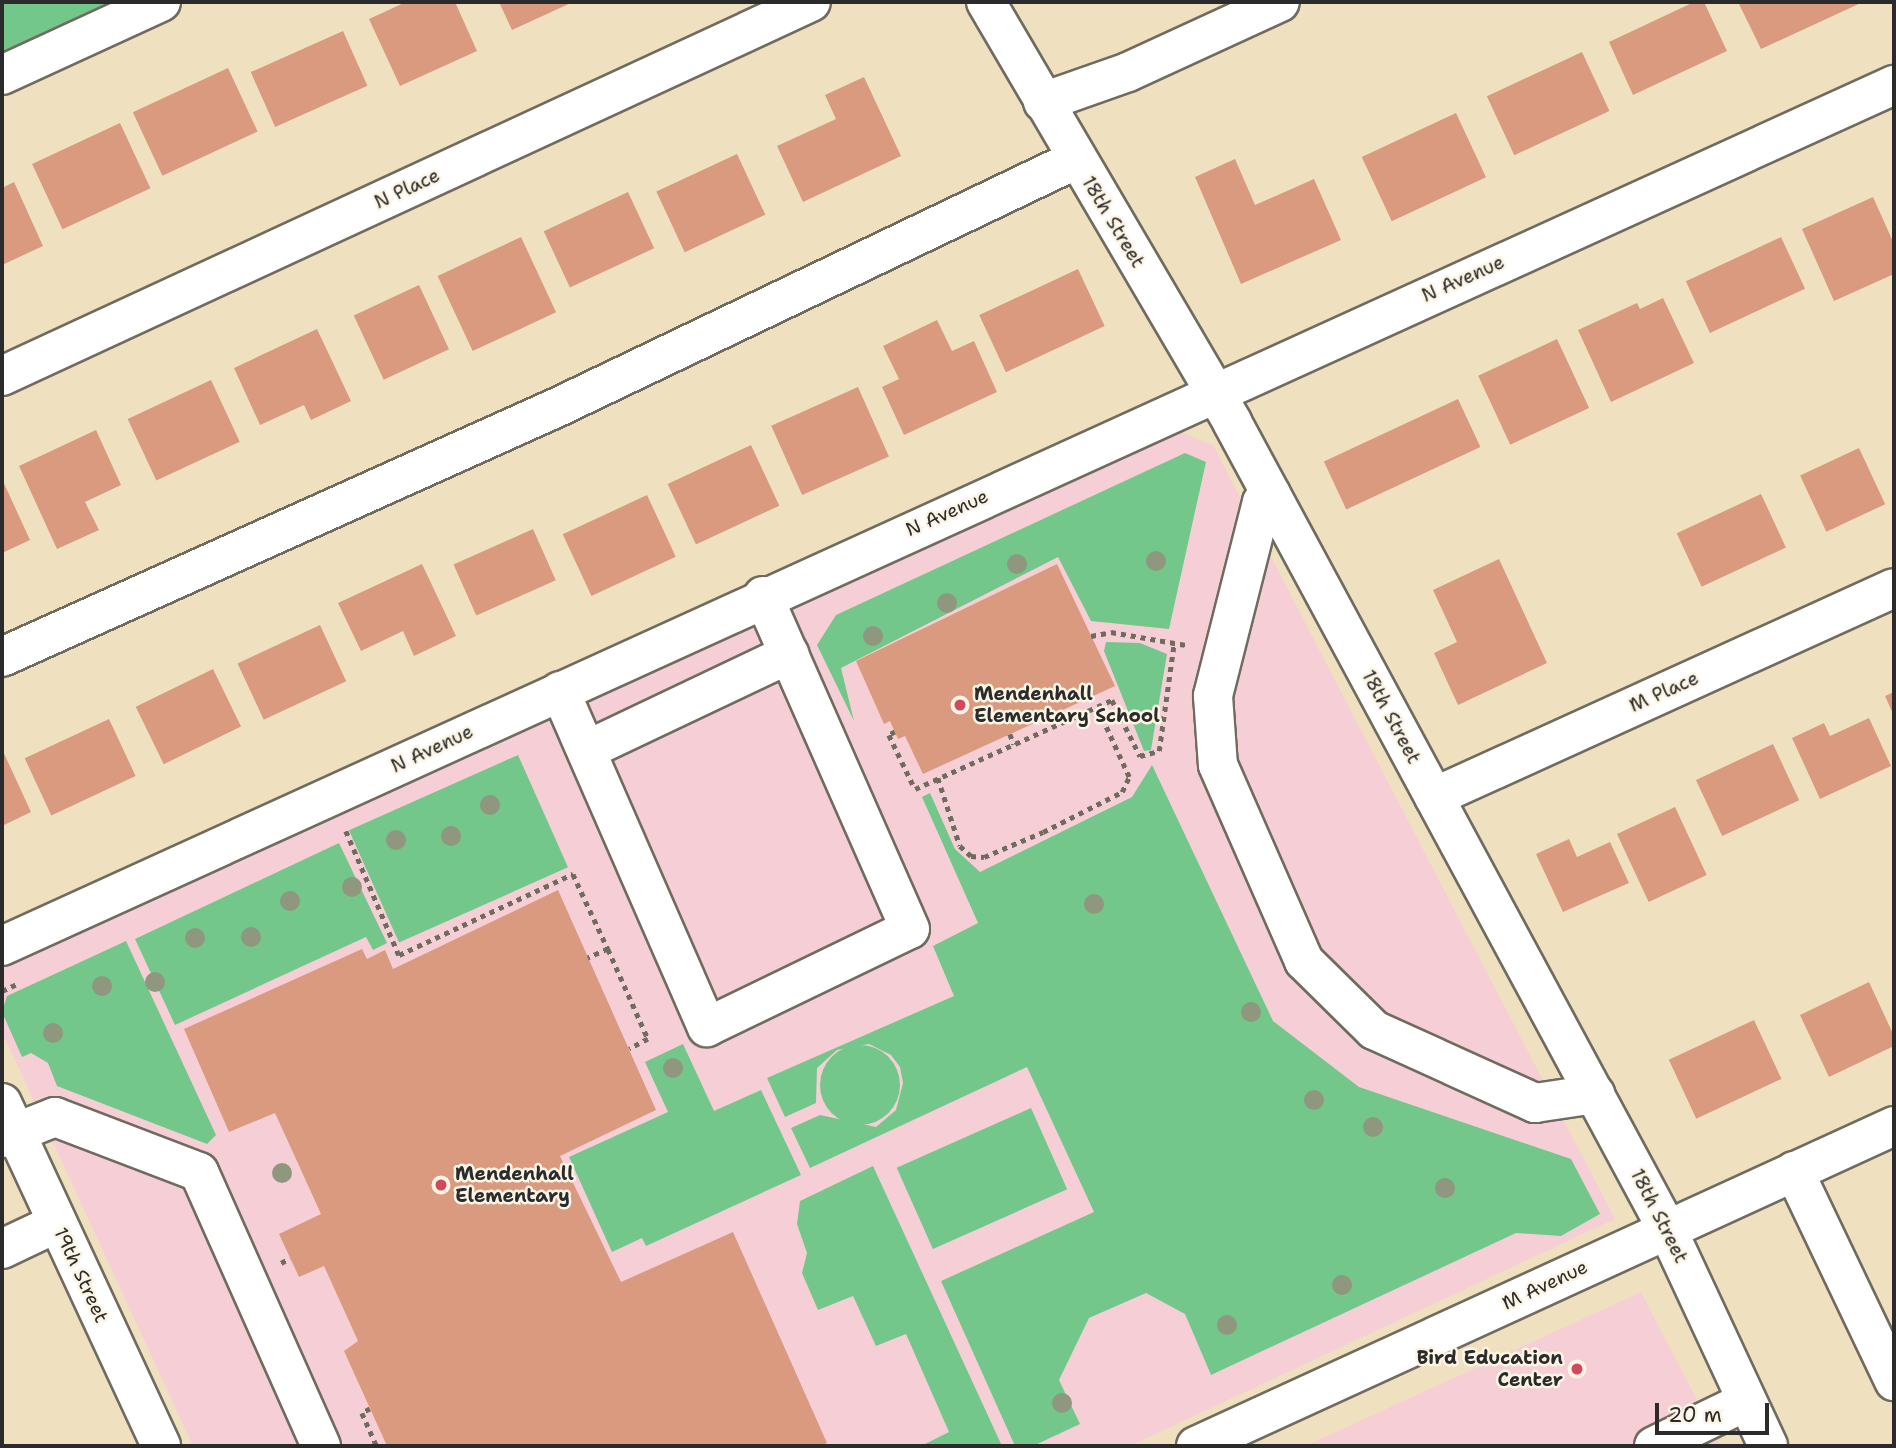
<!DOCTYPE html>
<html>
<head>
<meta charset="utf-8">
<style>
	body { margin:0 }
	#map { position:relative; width:1896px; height:1448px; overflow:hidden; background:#efe1c0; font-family:"Shantell Sans",sans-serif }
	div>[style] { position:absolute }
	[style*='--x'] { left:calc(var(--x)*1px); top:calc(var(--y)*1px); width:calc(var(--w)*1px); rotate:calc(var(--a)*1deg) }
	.built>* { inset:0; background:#f6cfd6 }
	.green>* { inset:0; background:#74c78a; transform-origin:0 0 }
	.round { border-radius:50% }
	.building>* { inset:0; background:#d99a7f; transform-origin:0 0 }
	.path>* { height:4.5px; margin-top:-2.25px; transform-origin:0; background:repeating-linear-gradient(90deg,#706b5f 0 5px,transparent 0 10px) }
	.roads { filter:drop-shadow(2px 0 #706b5f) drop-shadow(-2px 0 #706b5f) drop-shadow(0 2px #706b5f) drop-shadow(0 -2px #706b5f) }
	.minor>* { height:38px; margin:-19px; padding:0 19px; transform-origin:19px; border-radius:19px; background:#fff }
	.trees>* { width:20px; height:20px; margin:-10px; border-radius:50%; background:#8f977e }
	.dots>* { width:19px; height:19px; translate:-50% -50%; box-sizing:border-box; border:4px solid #fcf5e5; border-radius:50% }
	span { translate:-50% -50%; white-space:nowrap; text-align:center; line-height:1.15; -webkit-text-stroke:5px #fcf5e5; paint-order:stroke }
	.street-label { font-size:19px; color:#2b2b2b }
	.poi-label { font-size:19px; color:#2b2b2b; font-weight:700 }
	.left { translate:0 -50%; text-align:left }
	.right { translate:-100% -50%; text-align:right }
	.frame { position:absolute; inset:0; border:4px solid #2b2b2b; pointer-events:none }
	.scale { position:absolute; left:1655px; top:1403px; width:114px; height:32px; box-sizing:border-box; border:4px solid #2b2b2b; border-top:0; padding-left:9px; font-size:21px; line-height:24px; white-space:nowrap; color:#2b2b2b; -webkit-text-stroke:5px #fcf5e5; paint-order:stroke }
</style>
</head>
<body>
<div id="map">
	<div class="built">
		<div style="clip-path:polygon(1175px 430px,1213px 445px,1615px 1219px,1130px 1446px,193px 1446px,2px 1032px,2px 965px)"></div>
		<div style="clip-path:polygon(1641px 1292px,1721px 1446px,1305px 1446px)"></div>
	</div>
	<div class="green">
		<div style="clip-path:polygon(2px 2px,139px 2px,2px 64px)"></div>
		<div style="clip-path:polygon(1185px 453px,1206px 462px,1169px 629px,1091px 621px,1058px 557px,841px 668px,854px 721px,817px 645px,836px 615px)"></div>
		<div style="clip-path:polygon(1106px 642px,1140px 643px,1167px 654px,1151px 750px,1144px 751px,1104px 651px)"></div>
		<div style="left:518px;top:755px;width:123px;height:185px;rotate:66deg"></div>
		<div style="clip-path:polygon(1152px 765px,1273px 1021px,1359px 1087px,1571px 1159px,1600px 1214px,1561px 1236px,1516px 1233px,1211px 1375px,1185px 1314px,1146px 1293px,1089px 1318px,1059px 1380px,1080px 1424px,1033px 1446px,1015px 1446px,941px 1281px,1094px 1212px,1027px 1067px,810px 1168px,791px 1128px,820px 1115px,876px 1127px,896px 1110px,903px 1083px,900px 1067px,891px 1055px,869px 1044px,837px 1050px,817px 1068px,816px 1103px,785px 1117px,767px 1078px,954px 996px,933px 946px,978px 923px,922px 797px,930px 793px,955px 849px,980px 872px,1132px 797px)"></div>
		<div style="clip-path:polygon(339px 843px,387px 943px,373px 950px,366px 937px,175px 1025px,135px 939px)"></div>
		<div style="clip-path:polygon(126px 941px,216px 1135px,207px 1144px,57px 1086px,48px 1063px,31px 1053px,22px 1057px,2px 1012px,7px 996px)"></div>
		<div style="clip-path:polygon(683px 1044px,714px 1111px,761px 1090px,801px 1175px,646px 1246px,642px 1238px,612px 1252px,569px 1157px,668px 1112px,645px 1062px)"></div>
		<div class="round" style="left:820px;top:1045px;width:80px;height:80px"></div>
		<div style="left:1031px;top:1108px;width:89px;height:147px;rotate:66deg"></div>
		<div style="clip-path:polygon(873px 1166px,1002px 1446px,921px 1446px,949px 1432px,906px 1334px,876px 1346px,853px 1296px,818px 1310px,802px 1273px,807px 1253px,797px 1224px,800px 1201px)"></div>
	</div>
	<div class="building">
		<div style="clip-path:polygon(406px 2px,455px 2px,477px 51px,400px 86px,369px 19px)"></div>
		<div style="clip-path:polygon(499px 2px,573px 2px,512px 30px)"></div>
		<div style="clip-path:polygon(1694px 2px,1704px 2px,1727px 51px,1633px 95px,1609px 42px)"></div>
		<div style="clip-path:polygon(1738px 2px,1863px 2px,1761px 49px)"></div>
		<div style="left:343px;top:31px;width:60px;height:101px;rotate:66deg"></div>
		<div style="left:1582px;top:52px;width:65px;height:105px;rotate:65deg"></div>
		<div style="left:228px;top:68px;width:70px;height:105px;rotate:65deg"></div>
		<div style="clip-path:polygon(864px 77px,901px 156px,803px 202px,777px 146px,836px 119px,825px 95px)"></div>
		<div style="left:1456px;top:113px;width:71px;height:104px;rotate:65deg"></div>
		<div style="left:120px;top:123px;width:72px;height:97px;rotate:65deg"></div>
		<div style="left:737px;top:154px;width:67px;height:89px;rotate:65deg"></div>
		<div style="clip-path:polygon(1235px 159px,1255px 205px,1314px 179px,1341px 240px,1241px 284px,1195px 177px)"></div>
		<div style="clip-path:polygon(14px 182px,43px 246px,2px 265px,2px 188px)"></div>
		<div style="left:628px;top:192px;width:62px;height:93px;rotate:65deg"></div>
		<div style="clip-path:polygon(1873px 197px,1894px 244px,1894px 274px,1834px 301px,1802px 229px)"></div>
		<div style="left:521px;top:237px;width:83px;height:92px;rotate:65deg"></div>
		<div style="left:1781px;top:237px;width:57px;height:105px;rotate:65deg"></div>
		<div style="left:1078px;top:269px;width:63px;height:109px;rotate:65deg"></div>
		<div style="left:419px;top:285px;width:71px;height:72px;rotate:65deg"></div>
		<div style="clip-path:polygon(1663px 298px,1694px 363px,1611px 402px,1578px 330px,1637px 303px,1640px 309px)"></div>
		<div style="clip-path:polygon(937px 320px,952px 351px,974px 341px,997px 392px,904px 435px,882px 387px,899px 379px,883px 346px)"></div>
		<div style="clip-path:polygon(317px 329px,351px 401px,311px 420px,304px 405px,260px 425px,234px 368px)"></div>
		<div style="left:1557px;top:339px;width:76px;height:87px;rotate:65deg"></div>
		<div style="left:211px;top:380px;width:68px;height:92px;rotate:65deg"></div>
		<div style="left:858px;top:387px;width:76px;height:95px;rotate:66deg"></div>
		<div style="left:1458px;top:399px;width:53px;height:148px;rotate:65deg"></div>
		<div style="clip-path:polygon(96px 430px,121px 485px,85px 502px,99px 530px,57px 549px,19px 466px)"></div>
		<div style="left:751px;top:445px;width:67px;height:92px;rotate:65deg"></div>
		<div style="left:1859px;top:448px;width:62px;height:65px;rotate:65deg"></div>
		<div style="clip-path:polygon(2px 479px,30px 540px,2px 553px)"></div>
		<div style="left:1761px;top:494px;width:59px;height:93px;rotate:65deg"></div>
		<div style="left:647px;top:495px;width:68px;height:93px;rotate:65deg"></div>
		<div style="left:533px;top:529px;width:56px;height:87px;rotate:66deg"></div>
		<div style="clip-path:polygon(1499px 559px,1547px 663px,1458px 705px,1434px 653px,1457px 642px,1433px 590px)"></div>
		<div style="clip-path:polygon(422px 564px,456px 636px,414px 656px,403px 631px,361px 651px,338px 603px)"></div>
		<div style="clip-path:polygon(1057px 564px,1115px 686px,923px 774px,905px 736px,898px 739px,890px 721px,884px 724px,856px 661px)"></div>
		<div style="left:320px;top:625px;width:62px;height:91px;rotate:65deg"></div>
		<div style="left:213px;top:669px;width:64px;height:86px;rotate:64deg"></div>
		<div style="clip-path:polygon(1894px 692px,1894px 716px,1885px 696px)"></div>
		<div style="clip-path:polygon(1869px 718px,1891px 766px,1820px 799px,1792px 738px,1824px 723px,1830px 736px)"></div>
		<div style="left:109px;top:719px;width:63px;height:93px;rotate:65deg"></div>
		<div style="left:1773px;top:744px;width:62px;height:85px;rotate:65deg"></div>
		<div style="clip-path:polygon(2px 749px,31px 812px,2px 826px)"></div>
		<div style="left:1675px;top:807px;width:75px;height:64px;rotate:65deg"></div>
		<div style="clip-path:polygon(1569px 839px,1577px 857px,1610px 842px,1629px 883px,1563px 912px,1536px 854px)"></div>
		<div style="clip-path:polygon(558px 890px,656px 1110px,560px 1156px,621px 1282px,733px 1232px,827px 1443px,820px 1446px,387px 1446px,344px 1351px,358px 1341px,324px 1266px,299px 1277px,279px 1234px,321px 1214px,275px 1113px,229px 1132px,184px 1029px,362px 949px,367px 959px,385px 950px,393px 969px)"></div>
		<div style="clip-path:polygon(1869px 982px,1894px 1036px,1894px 1046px,1829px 1077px,1800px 1015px)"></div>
		<div style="left:1754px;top:1020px;width:65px;height:94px;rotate:65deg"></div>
	</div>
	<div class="path">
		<div style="--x:1091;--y:636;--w:20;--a:-11"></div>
		<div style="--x:1111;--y:632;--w:76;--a:9.8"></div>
		<div style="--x:895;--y:732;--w:7;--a:153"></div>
		<div style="--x:889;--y:735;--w:60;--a:64.3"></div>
		<div style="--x:915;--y:789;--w:216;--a:-24.3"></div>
		<div style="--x:1112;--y:700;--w:63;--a:63.4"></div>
		<div style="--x:1140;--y:756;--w:20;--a:-15"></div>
		<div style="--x:1159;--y:751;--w:109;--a:-82.1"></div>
		<div style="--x:1010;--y:734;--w:11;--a:68"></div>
		<div style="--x:938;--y:778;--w:71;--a:72.1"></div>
		<div style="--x:960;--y:846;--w:15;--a:42"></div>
		<div style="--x:971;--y:856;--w:13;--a:4"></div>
		<div style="--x:984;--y:857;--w:64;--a:-23"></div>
		<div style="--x:1043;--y:832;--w:89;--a:-26.9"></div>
		<div style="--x:1122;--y:792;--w:17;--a:-65"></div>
		<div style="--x:1129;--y:777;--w:77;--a:-114.6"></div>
		<div style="--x:346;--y:831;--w:135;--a:66.9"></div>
		<div style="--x:399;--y:955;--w:192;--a:-25"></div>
		<div style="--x:573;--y:874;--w:83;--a:65"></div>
		<div style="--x:608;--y:949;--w:22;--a:156"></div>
		<div style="--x:608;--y:949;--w:98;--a:66"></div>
		<div style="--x:648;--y:1039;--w:21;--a:152"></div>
		<div style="--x:2;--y:991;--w:17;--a:-25"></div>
		<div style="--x:281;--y:1263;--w:10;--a:-29"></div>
		<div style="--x:370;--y:1409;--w:9;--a:153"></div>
		<div style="--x:362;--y:1413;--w:36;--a:66"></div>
	</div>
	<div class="roads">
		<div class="minor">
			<div style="--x:986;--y:2;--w:487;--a:59.6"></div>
			<div style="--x:1232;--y:422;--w:917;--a:61.67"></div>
			<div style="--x:1667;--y:1229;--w:239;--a:65"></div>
			<div style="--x:2;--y:75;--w:175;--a:-24.7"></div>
			<div style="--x:1043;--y:102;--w:90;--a:-19.4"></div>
			<div style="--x:1128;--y:72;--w:167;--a:-24.7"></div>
			<div style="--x:2;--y:376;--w:891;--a:-24.81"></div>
			<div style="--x:1271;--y:494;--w:12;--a:138"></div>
			<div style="--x:1262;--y:502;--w:200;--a:104.2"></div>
			<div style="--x:1213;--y:696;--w:69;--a:85.9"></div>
			<div style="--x:1218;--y:765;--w:214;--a:66.3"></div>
			<div style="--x:1304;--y:961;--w:98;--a:44.6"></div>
			<div style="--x:1374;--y:1030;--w:177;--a:24.4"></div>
			<div style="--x:1535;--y:1103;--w:61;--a:-8.5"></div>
			<div style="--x:2;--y:657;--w:610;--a:-24.21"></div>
			<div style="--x:558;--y:407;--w:573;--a:-25.54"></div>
			<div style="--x:560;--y:691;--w:367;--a:66.4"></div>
			<div style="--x:707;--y:1027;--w:225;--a:-25.8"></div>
			<div style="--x:910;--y:929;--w:364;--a:-113.8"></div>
			<div style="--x:587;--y:750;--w:224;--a:-25.4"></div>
			<div style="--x:1434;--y:797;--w:505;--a:-24.43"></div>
			<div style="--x:2;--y:946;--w:2079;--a:-24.47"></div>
			<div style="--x:2;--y:1103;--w:378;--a:65.1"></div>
			<div style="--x:2;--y:1138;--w:57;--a:-21.6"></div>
			<div style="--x:55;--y:1117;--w:154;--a:20.9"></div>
			<div style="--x:199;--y:1172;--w:300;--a:66"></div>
			<div style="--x:1794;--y:1171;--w:233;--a:64.5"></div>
			<div style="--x:2;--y:1249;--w:61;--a:-25.3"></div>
			<div style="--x:1196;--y:1446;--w:768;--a:-24.63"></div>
			<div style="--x:1654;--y:1446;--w:103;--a:-25.8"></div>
		</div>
	</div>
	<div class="trees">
		<div style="left:1156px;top:561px"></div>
		<div style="left:1017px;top:564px"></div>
		<div style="left:947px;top:603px"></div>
		<div style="left:873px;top:636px"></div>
		<div style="left:490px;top:805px"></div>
		<div style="left:451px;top:836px"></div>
		<div style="left:396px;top:840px"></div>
		<div style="left:352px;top:887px"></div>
		<div style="left:290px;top:901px"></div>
		<div style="left:1094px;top:904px"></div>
		<div style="left:251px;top:937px"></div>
		<div style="left:195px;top:938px"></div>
		<div style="left:155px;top:982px"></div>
		<div style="left:102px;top:986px"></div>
		<div style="left:1251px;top:1012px"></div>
		<div style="left:53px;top:1033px"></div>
		<div style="left:673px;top:1068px"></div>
		<div style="left:1314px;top:1100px"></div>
		<div style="left:1373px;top:1127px"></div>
		<div style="left:282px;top:1173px"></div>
		<div style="left:1445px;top:1188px"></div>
		<div style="left:1342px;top:1285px"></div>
		<div style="left:1227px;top:1325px"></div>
		<div style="left:1062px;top:1403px"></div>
	</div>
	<div class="dots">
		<div style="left:960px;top:705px;background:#d1495b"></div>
		<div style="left:441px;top:1185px;background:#d1495b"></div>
		<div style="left:1577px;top:1369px;background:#d1495b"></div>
	</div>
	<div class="street-label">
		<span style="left:407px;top:189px;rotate:-25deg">N Place</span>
		<span style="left:1113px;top:222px;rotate:59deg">18th Street</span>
		<span style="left:1463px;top:279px;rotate:-24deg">N Avenue</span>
		<span style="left:947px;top:513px;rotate:-24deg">N Avenue</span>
		<span style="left:1664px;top:692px;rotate:-24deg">M Place</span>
		<span style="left:1391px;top:717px;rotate:62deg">18th Street</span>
		<span style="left:432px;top:749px;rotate:-25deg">N Avenue</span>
		<span style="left:1659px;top:1216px;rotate:63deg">18th Street</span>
		<span style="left:81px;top:1275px;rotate:65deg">19th Street</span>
		<span style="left:1545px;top:1285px;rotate:-25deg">M Avenue</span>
	</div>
	<div class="poi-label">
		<span class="left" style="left:974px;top:705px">Mendenhall<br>Elementary School</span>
		<span class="left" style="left:455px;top:1185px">Mendenhall<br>Elementary</span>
		<span class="right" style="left:1563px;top:1369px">Bird Education<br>Center</span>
	</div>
	<div class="frame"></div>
	<div class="scale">20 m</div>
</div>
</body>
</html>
